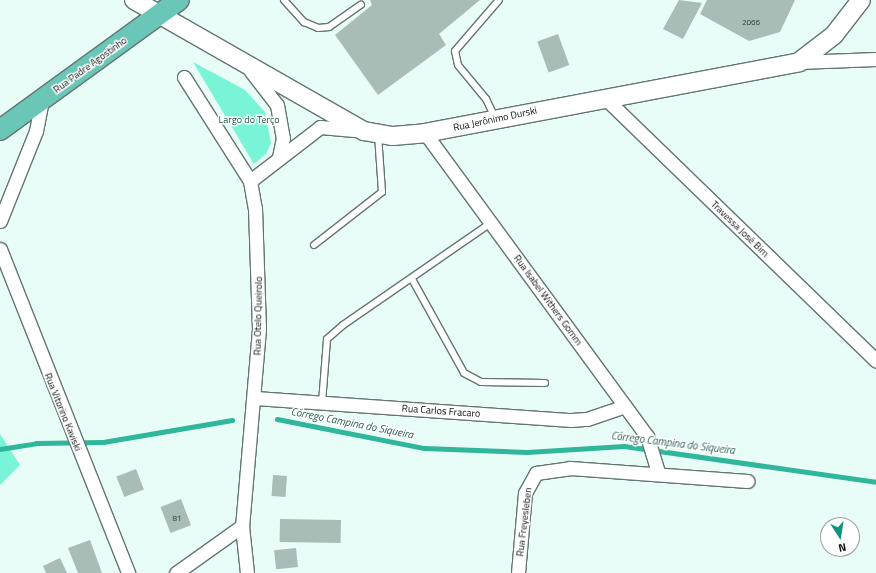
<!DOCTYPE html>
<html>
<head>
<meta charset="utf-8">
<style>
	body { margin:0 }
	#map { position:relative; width:876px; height:573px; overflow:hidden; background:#e8fdf7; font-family:"Titillium Web",sans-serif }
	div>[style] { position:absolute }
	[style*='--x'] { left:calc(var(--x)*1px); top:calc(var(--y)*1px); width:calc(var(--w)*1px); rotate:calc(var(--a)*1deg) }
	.green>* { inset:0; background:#79f4d7 }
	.stream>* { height:5px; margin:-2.5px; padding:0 2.5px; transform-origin:2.5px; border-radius:2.5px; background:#2fb69b }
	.building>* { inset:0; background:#a9bcb6; transform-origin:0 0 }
	.roads { filter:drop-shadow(1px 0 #647671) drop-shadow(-1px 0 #647671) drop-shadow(0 1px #647671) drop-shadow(0 -1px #647671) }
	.lane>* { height:6px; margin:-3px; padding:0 3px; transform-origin:3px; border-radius:3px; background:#fff }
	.street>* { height:13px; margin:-6.5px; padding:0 6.5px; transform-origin:6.5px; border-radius:6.5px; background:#fff }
	.secondary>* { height:18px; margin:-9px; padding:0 9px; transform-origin:9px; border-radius:9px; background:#fff }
	.primary>* { height:20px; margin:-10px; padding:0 10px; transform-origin:10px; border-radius:10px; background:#6ac6b7 }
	span { translate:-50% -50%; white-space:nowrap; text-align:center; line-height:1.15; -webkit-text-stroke:3px #fff; paint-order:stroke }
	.number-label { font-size:8px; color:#303a36 }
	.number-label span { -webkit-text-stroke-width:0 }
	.street-label { font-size:10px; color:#080e0c }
	.park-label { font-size:10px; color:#1f5448 }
	.water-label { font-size:11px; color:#2b5f53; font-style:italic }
	.north { position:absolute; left:820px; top:517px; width:40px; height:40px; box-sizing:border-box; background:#fff; border:1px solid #9c9f9e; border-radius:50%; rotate:168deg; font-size:11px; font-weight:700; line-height:16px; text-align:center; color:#080e0c }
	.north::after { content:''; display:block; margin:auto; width:14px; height:18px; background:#13947d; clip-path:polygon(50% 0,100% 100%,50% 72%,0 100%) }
</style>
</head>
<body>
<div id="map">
	<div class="green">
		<div style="clip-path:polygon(193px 62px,245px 90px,265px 112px,271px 143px,266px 154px,254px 164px)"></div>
		<div style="clip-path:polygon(0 434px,20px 465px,0 485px)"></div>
	</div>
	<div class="stream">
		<div style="--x:277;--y:419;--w:150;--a:11.2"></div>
		<div style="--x:424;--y:448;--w:103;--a:2.2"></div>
		<div style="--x:527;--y:452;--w:97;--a:-3.5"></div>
		<div style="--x:624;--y:446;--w:255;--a:8.1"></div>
		<div style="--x:0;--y:449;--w:36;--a:-9"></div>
		<div style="--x:36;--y:443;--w:67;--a:-0.9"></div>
		<div style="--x:103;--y:442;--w:131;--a:-9.7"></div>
	</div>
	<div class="building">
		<div style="clip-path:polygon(370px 0,480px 0,439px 34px,446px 45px,378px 95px,335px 35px,372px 5px)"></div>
		<div style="clip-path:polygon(679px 0,702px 3px,683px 39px,663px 29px)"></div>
		<div style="clip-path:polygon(707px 0,795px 0,780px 32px,749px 41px,700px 14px)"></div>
		<div style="left:558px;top:34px;width:33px;height:22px;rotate:70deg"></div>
		<div style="left:136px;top:469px;width:22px;height:21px;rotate:69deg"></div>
		<div style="left:273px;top:475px;width:14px;height:21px;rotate:4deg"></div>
		<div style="left:181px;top:499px;width:28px;height:22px;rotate:69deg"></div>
		<div style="left:280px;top:519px;width:61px;height:23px;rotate:1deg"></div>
		<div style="clip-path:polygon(90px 540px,102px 573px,78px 573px,68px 548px)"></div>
		<div style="left:296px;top:548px;width:19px;height:22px;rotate:84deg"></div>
		<div style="clip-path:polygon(60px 558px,67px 573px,46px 573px,43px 566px)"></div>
	</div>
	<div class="roads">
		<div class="lane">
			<div style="--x:284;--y:0;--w:30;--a:48"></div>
			<div style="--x:304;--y:22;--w:15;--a:23"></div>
			<div style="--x:318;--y:28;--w:11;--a:-5"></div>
			<div style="--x:329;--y:27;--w:39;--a:-35"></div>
			<div style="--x:495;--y:118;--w:21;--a:-115"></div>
			<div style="--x:486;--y:99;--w:44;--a:-129.5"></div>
			<div style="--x:458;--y:65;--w:14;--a:-102"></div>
			<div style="--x:455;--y:51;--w:67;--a:-49.2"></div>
			<div style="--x:314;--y:245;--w:86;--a:-37.9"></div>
			<div style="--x:382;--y:192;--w:57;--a:-94"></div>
			<div style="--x:412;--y:279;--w:107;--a:61"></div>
			<div style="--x:464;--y:373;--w:19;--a:28"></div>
			<div style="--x:481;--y:382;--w:64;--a:0.9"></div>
			<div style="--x:322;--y:403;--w:64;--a:-85.5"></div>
			<div style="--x:327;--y:339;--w:21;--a:-41"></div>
			<div style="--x:343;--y:325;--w:180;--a:-34.6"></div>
		</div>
		<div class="street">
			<div style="--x:799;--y:62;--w:77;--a:-2.2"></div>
			<div style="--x:250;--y:70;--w:44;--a:52.4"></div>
			<div style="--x:277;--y:105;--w:34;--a:80"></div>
			<div style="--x:283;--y:138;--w:19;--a:102"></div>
			<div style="--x:184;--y:77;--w:123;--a:57.6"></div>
			<div style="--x:250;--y:181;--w:27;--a:80"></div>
			<div style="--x:255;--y:208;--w:121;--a:88.1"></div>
			<div style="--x:259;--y:329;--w:198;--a:94.9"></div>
			<div style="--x:242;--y:526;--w:47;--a:83.9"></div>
			<div style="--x:604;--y:97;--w:379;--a:44.1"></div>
			<div style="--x:425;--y:133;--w:376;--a:53.8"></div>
			<div style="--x:647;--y:436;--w:39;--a:73"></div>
			<div style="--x:250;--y:181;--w:88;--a:-37.6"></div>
			<div style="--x:320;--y:127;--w:37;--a:5"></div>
			<div style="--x:0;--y:221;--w:97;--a:-68.2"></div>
			<div style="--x:36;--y:131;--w:33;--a:-79"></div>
			<div style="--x:0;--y:249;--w:348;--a:68.4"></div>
			<div style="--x:255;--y:398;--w:317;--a:4"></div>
			<div style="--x:571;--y:420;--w:16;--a:-4"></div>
			<div style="--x:587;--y:419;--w:40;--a:-18.9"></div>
			<div style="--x:176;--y:573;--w:81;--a:-35.5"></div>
			<div style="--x:518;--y:573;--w:80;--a:-85"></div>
			<div style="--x:525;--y:493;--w:23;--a:-61"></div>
			<div style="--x:536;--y:473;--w:34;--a:-8"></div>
			<div style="--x:570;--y:468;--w:178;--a:4.2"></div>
		</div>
		<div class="secondary">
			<div style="--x:134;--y:0;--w:265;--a:29.7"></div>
			<div style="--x:364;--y:131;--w:29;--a:10"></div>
			<div style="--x:393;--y:136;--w:32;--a:-5"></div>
			<div style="--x:425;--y:133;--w:381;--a:-10.7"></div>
			<div style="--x:799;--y:62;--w:44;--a:-37.6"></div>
			<div style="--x:834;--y:35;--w:44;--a:-52.4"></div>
		</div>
		<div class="primary">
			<div style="--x:0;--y:130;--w:221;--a:-36"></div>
		</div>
	</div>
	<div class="number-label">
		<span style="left:751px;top:23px">2066</span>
		<span style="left:177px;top:519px">81</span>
	</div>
	<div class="street-label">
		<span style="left:90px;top:65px;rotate:-36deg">Rua Padre Agostinho</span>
		<span style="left:495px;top:119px;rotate:-12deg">Rua Jerônimo Durski</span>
		<span style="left:740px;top:229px;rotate:44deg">Travessa José Bim</span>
		<span style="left:548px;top:300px;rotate:54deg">Rua Isabel Withers Gomm</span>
		<span style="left:258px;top:316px;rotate:-89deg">Rua Otelo Queirolo</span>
		<span style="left:441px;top:411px;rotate:4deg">Rua Carlos Fracaro</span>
		<span style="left:63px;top:412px;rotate:68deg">Rua Vitorino Kaviski</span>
		<span style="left:524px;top:522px;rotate:-83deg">Rua Freyesleben</span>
	</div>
	<div class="park-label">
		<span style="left:249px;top:120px">Largo do Terço</span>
	</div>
	<div class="water-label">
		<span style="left:352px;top:423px;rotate:11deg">Córrego Campina do Siqueira</span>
		<span style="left:673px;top:443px;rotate:7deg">Córrego Campina do Siqueira</span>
	</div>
	<div class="north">N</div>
</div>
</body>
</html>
